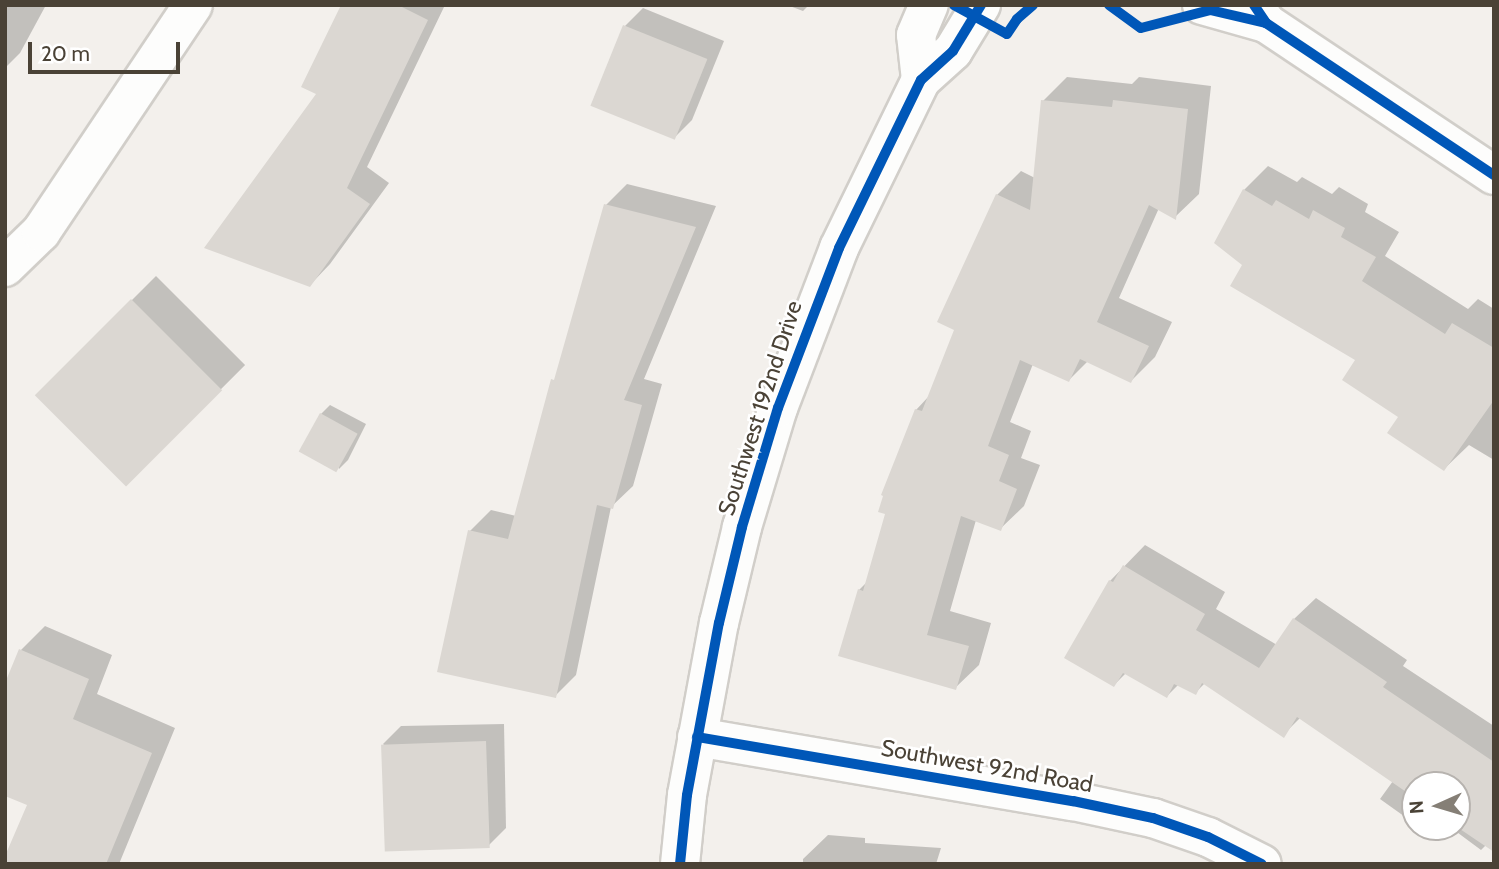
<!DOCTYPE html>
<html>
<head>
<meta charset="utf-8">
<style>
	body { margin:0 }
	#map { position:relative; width:1499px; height:869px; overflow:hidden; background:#f3f0ec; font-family:Cabin,sans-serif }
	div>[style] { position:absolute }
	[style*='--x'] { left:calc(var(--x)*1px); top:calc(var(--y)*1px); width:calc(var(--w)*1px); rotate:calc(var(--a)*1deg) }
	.shadow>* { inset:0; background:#0003; transform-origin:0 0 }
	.building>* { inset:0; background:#dbd7d2; transform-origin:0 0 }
	.roads { filter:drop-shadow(2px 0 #d1cec9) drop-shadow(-2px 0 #d1cec9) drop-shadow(0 2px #d1cec9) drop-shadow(0 -2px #d1cec9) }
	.minor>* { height:38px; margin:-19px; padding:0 19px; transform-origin:19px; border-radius:19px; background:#fdfdfc }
	.tertiary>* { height:38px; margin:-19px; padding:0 19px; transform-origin:19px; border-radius:19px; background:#fdfdfc }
	.cycleway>* { height:10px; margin:-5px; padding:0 5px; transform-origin:5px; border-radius:5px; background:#0057b8 }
	span { translate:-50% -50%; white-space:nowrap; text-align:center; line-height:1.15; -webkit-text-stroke:5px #fff; paint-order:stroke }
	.street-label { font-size:23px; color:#4a4236 }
	.frame { position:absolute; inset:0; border:7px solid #4a4236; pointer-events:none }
	.north { position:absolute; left:1401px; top:771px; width:70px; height:70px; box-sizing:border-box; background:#fff; border:2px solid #b7b3af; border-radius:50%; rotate:266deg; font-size:19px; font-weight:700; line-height:28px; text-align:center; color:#4a4236 }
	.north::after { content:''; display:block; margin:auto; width:24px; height:32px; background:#857f76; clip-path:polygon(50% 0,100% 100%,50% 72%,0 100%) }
	.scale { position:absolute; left:28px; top:42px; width:152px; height:32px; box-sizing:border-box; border:4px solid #4a4236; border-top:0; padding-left:9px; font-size:21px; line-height:24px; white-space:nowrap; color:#4a4236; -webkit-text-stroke:5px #fff; paint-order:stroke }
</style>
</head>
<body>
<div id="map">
	<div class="shadow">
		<div style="clip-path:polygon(5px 5px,46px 5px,20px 53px,5px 68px)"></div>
		<div style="clip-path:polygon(343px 5px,445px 5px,367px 167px,389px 183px,330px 264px,310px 285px,319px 94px)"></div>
		<div style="clip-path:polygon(787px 5px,809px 5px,803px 11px)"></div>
		<div style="clip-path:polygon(643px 8px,724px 41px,692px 120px,674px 138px,625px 26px)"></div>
		<div style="clip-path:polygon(1067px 77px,1132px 84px,1139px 77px,1211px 86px,1199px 194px,1175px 217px,1159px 208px,1119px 298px,1172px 322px,1155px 357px,1131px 381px,1088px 361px,1069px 380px,1033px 364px,1010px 422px,1031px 431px,1021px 458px,1040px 465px,1024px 506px,1000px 529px,976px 520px,950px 611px,991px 623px,979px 665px,955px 688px,859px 590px,867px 582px,916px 410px,930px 395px,956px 329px,997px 195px,1021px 171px,1035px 178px,1043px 101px)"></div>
		<div style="clip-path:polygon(1268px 166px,1297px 182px,1302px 177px,1332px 194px,1339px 187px,1368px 204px,1365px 212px,1399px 232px,1385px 256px,1468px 309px,1478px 299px,1494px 309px,1494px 460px,1469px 445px,1444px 469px,1357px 359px,1244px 265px,1244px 190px)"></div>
		<div style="clip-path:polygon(627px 184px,716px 206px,644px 379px,662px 384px,633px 486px,611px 507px,576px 675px,555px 696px,470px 531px,491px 510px,516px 516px,606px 205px)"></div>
		<div style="left:156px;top:276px;width:126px;height:169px;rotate:45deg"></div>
		<div style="clip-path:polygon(330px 405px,366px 424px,348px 460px,339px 469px,321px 414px)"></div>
		<div style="clip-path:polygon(1145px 545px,1225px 592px,1216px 609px,1277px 645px,1294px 619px,1316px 598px,1407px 660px,1403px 666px,1494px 726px,1494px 851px,1486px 845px,1481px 850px,1450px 827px,1457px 827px,1457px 785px,1415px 785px,1415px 824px,1380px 799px,1393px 781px,1301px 717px,1283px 735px,1205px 683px,1195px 693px,1179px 684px,1167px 696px,1126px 673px,1114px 685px,1110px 581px)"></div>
		<div style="clip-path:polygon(45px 626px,112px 655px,97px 694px,175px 728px,119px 864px,30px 864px,21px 650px)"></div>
		<div style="clip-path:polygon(504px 724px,506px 828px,488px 846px,383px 744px,401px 726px)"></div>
		<div style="clip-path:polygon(828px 835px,865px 838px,865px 843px,941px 848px,936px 864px,803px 864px,803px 859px)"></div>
	</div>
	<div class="building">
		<div style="clip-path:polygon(341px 5px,398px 5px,428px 20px,347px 188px,370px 204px,310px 287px,204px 248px,316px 94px,301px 87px)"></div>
		<div style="left:623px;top:25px;width:91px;height:87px;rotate:22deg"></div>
		<div style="clip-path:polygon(1041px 100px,1112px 107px,1113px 100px,1188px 109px,1176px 220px,1149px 205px,1097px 322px,1149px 346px,1131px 383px,1080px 359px,1069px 382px,1020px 360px,988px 446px,1009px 455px,999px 481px,1017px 489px,1001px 531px,961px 516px,927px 635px,969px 646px,956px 690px,838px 656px,858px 589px,863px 591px,885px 514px,878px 512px,883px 496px,881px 495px,915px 409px,922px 411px,954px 330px,937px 322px,996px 194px,1030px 210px)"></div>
		<div style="clip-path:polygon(1243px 189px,1272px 206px,1276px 200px,1309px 219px,1313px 210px,1345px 228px,1341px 237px,1376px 257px,1362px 281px,1445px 334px,1452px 323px,1494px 348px,1494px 400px,1444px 471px,1387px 433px,1398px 417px,1342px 380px,1355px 360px,1230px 286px,1242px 265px,1214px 243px)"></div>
		<div style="clip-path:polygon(604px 204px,696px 227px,624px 400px,642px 405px,613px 509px,597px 505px,556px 698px,437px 672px,468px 530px,508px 539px,551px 379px,554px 380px)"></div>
		<div style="left:131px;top:299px;width:129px;height:136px;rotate:45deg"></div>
		<div style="left:320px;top:413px;width:43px;height:44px;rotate:29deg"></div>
		<div style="clip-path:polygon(1123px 565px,1205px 614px,1196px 630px,1259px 668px,1293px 618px,1387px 682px,1383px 687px,1494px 762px,1494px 852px,1457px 827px,1457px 785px,1415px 785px,1415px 798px,1297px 717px,1284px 738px,1202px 683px,1196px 695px,1174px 684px,1167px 698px,1123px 673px,1114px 687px,1064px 658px,1109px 580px,1113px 582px)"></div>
		<div style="clip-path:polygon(19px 649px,89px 679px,73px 719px,152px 753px,106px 864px,5px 864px,5px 856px,27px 805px,5px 796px,5px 683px)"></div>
		<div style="left:486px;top:741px;width:107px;height:105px;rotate:88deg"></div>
	</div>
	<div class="roads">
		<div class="minor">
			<div style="--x:921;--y:80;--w:45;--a:-96.3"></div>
			<div style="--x:916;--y:35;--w:33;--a:-67"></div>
			<div style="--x:5;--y:267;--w:50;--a:-44.2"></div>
			<div style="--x:41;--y:232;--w:273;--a:-56.2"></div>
			<div style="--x:697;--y:737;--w:381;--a:9.7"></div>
			<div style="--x:1073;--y:801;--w:82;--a:12"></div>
			<div style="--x:1153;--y:818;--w:58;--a:19.1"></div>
			<div style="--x:1208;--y:837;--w:60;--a:26.6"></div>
			<div style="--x:680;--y:864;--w:69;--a:-84.2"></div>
			<div style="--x:687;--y:795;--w:175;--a:-79.5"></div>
			<div style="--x:719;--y:623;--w:99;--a:-76.5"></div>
			<div style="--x:742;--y:527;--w:124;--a:-73.2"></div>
			<div style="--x:778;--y:408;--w:171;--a:-69.1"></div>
			<div style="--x:839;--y:248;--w:187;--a:-64"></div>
			<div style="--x:921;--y:80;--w:43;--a:-42.2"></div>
			<div style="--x:953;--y:51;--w:54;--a:-58.7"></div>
		</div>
		<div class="tertiary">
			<div style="--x:1202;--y:5;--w:66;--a:15.7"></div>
			<div style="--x:1254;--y:5;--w:22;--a:56"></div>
			<div style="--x:1266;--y:23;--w:274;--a:33.7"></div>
		</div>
	</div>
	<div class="cycleway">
		<div style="--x:954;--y:5;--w:60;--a:28.7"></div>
		<div style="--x:1007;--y:34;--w:18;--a:-56"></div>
		<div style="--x:1017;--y:19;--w:21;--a:-41"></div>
		<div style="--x:1109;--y:5;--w:39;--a:36"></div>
		<div style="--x:1141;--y:28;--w:71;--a:-14.6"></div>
		<div style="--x:1210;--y:10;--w:57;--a:13.1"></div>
		<div style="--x:1254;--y:5;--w:22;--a:56"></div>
		<div style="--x:1266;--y:23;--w:274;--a:33.7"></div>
		<div style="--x:697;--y:737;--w:381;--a:9.7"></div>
		<div style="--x:1073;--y:801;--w:82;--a:12"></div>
		<div style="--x:1153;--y:818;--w:58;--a:19.1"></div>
		<div style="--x:1208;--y:837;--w:60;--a:26.6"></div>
		<div style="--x:680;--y:864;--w:69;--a:-84.2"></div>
		<div style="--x:687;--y:795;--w:175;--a:-79.5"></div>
		<div style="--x:719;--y:623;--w:99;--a:-76.5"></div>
		<div style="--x:742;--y:527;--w:124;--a:-73.2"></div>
		<div style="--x:778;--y:408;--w:171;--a:-69.1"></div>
		<div style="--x:839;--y:248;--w:187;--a:-64"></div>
		<div style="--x:921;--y:80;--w:43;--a:-42.2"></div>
		<div style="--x:953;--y:51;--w:54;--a:-58.7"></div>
	</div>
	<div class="street-label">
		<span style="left:760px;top:408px;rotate:-72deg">Southwest 192nd Drive</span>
		<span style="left:987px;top:766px;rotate:10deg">Southwest 92nd Road</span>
	</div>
	<div class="frame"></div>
	<div class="north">N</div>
	<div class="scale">20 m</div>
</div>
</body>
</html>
